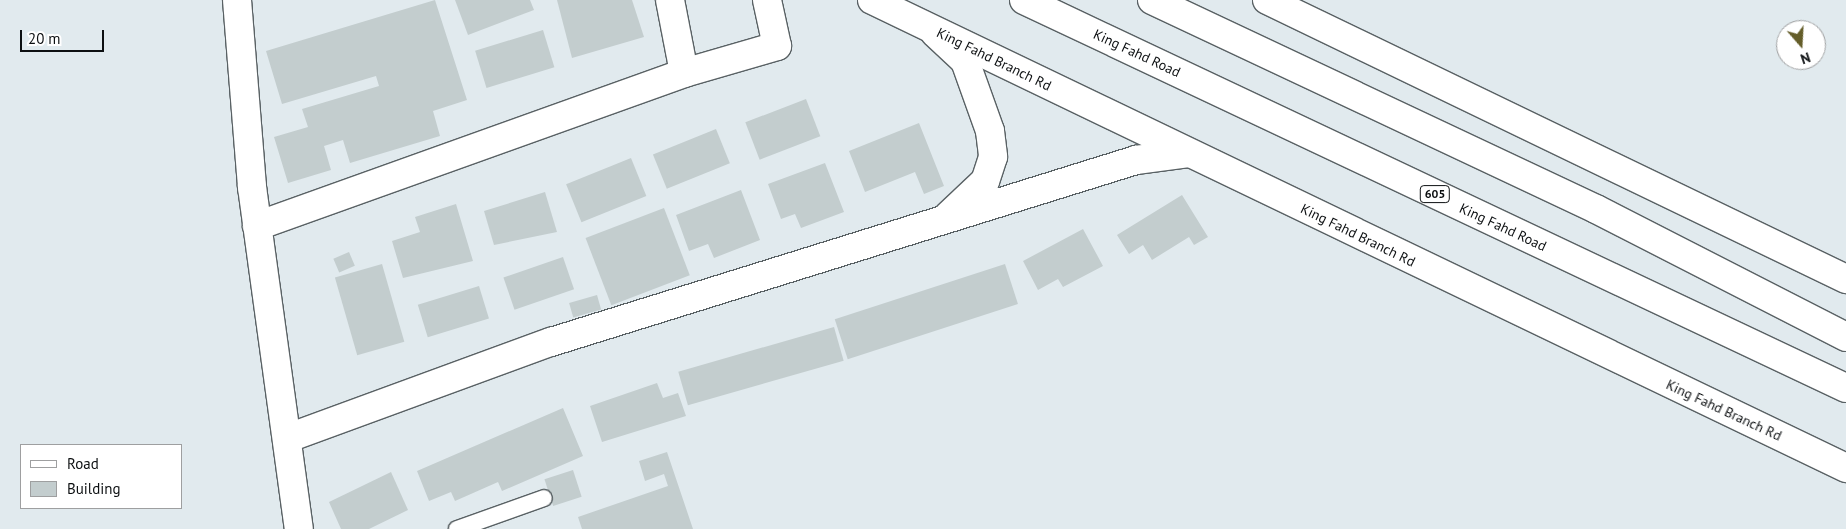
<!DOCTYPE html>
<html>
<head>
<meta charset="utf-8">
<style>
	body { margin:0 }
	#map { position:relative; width:1846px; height:529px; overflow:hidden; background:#e1eaee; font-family:"PT Sans",sans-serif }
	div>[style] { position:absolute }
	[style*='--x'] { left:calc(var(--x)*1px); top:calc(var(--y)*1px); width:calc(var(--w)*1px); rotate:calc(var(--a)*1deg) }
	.building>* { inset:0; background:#c3cdce; transform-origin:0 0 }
	.roads { filter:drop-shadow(1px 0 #596164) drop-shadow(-1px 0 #596164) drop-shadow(0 1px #596164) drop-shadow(0 -1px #596164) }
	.lane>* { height:16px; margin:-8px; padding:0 8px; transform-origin:8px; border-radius:8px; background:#fff }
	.street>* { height:28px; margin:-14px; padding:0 14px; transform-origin:14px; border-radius:14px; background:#fff }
	.secondary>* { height:28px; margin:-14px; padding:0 14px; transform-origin:14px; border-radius:14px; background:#fff }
	.highway>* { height:28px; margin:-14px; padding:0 14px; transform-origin:14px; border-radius:14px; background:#fff }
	span { translate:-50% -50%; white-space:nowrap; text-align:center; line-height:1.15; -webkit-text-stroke:4px #fff; paint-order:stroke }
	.shield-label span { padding:1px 4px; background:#fff; border:1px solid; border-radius:4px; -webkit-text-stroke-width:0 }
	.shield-label { font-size:12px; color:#0d1012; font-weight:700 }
	.street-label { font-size:14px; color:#0d1012 }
	.legend { position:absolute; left:20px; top:444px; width:162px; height:65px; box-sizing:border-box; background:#fff; border:1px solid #9e9fa0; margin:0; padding:6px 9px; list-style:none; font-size:15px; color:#0d1012 }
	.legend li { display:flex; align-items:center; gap:10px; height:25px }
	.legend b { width:25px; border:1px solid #9e9fa0 }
	.north { position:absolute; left:1776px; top:20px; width:50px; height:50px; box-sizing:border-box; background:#fff; border:1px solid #9e9fa0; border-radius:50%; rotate:161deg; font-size:14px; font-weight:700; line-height:20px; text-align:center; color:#0d1012 }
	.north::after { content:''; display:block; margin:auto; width:18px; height:22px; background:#645d29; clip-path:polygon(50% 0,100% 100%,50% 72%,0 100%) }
	.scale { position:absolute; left:20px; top:30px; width:84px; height:22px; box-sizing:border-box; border:2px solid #0d1012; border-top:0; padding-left:6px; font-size:15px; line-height:18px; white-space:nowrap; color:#0d1012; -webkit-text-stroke:4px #fff; paint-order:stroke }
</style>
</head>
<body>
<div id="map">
	<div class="building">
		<div style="clip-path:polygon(435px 0,467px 100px,433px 111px,440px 136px,350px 163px,343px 140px,324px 146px,331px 170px,288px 183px,274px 137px,308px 127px,302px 109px,379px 86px,376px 76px,282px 104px,266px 51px)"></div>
		<div style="clip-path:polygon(455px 0,530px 0,534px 10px,468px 35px)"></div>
		<div style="clip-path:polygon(557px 0,632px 0,644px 37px,572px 58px)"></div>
		<div style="left:543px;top:30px;width:39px;height:71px;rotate:73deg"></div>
		<div style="left:806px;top:99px;width:40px;height:65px;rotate:69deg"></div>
		<div style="clip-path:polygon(919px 123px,944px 186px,924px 194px,915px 172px,865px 192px,849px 151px)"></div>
		<div style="left:716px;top:129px;width:37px;height:68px;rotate:68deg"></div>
		<div style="left:631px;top:158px;width:41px;height:70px;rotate:68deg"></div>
		<div style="clip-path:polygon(825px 163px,844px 212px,801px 228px,795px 214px,781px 219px,768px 184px)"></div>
		<div style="clip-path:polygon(741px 190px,760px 240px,714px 258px,708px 244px,689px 251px,676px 215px)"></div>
		<div style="clip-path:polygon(545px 192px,557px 232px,494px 245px,484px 211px)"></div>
		<div style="clip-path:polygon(1182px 195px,1208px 237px,1194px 245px,1189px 237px,1152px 260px,1143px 245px,1129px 254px,1117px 235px)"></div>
		<div style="clip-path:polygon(456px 204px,473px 261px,403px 278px,392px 241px,420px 232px,415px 217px)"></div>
		<div style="left:664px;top:208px;width:72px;height:84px;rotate:69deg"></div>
		<div style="clip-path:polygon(1083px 229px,1103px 266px,1063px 287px,1058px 279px,1038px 290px,1023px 261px)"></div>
		<div style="left:349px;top:252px;width:15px;height:17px;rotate:67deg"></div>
		<div style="left:563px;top:257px;width:34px;height:63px;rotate:71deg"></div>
		<div style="left:382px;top:264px;width:81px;height:49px;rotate:74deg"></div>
		<div style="left:1005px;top:264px;width:42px;height:179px;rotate:72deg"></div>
		<div style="left:479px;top:286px;width:34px;height:64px;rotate:73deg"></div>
		<div style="left:597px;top:295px;width:15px;height:29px;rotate:74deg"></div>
		<div style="left:834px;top:327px;width:35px;height:162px;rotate:74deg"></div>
		<div style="clip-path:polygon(657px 383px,663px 398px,678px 393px,686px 416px,602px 442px,590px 406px)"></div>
		<div style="clip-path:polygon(563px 408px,583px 456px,502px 491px,498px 482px,455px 501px,451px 492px,429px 501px,417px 471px)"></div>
		<div style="clip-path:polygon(667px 452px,693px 529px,582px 529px,578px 517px,668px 486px,664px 474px,645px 481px,639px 461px)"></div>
		<div style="left:573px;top:470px;width:28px;height:30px;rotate:72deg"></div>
		<div style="clip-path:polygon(391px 472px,408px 510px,369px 529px,341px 529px,329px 502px)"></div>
	</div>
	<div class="roads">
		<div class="lane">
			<div style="--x:457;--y:529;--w:92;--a:-19.6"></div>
		</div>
		<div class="street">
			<div style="--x:237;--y:0;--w:188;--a:85.4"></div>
			<div style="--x:252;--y:187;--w:345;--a:82.2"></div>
			<div style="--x:670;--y:0;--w:74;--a:79.1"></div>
			<div style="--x:935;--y:33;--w:41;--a:43"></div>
			<div style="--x:965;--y:61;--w:74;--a:70.3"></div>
			<div style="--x:990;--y:131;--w:26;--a:83"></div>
			<div style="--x:993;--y:157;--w:25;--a:108"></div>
			<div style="--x:985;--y:181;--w:51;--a:136.6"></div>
			<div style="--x:257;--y:226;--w:454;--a:-19.7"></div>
			<div style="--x:684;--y:73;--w:97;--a:-16.2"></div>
			<div style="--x:777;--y:46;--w:47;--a:-102.3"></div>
			<div style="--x:288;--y:438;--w:280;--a:-20.1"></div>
			<div style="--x:551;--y:342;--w:613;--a:-17.28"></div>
			<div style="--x:1136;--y:160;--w:53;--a:-7.5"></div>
		</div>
		<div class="secondary">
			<div style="--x:872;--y:0;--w:1081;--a:25.66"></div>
			<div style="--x:1267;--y:0;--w:643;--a:25.73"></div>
		</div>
		<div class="highway">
			<div style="--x:1024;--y:0;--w:909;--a:25.27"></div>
			<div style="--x:1152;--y:0;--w:491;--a:25.2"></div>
			<div style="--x:1596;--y:209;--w:281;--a:27.1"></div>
		</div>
	</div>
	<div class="shield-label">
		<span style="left:1435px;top:194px">605</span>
	</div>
	<div class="street-label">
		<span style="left:1137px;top:53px;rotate:25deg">King Fahd Road</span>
		<span style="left:994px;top:59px;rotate:26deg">King Fahd Branch Rd</span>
		<span style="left:1503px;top:227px;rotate:25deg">King Fahd Road</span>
		<span style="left:1358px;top:235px;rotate:26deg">King Fahd Branch Rd</span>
		<span style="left:1724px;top:410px;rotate:25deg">King Fahd Branch Rd</span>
	</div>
	<ul class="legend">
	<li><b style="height:6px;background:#fff"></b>Road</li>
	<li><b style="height:14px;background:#c3cdce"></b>Building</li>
	</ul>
	<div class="north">N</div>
	<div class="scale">20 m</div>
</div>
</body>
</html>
